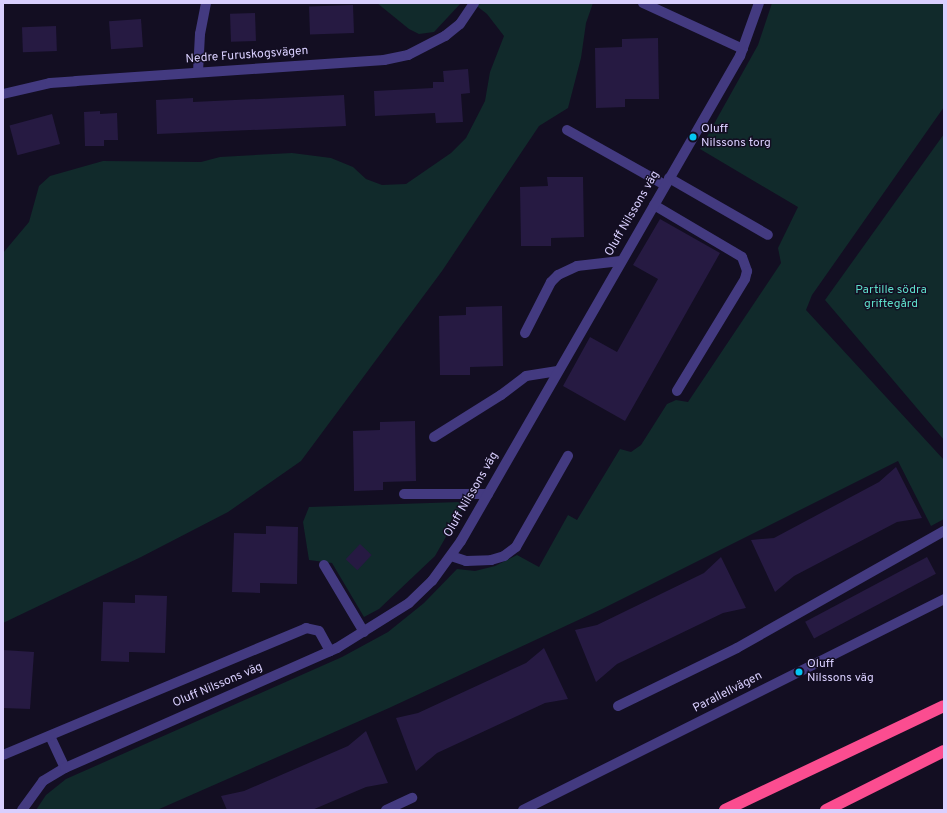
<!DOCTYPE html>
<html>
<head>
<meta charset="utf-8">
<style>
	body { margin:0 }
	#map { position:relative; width:947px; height:813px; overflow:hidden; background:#130e22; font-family:Overpass,sans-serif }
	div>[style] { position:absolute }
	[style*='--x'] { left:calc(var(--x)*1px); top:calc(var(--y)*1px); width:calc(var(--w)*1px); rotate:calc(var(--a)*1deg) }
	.green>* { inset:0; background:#112a2b }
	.building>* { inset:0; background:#261a42; transform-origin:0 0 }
	.service>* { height:10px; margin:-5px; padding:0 5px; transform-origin:5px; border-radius:5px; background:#433a80 }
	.minor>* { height:10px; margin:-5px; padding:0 5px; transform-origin:5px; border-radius:5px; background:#433a80 }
	.tertiary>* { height:10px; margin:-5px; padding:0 5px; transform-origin:5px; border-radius:5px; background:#433a80 }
	.motorway>* { height:12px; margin:-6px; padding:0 6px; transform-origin:6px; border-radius:6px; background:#fb4d90 }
	.dots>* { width:11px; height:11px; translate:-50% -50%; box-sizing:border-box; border:2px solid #130e22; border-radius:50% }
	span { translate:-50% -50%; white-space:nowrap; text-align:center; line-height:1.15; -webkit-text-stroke:3px #130e22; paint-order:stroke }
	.street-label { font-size:12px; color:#d9cffe }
	.poi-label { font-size:12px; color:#d9cffe }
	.left { translate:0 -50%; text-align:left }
	.park-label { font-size:12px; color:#5ddcc8 }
	.frame { position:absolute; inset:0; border:4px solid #d9cffe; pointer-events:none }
</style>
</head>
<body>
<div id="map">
	<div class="green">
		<div style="clip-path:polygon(377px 3px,461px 3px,434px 32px,419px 34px,409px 29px)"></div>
		<div style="clip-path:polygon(473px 3px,593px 3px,586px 23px,581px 58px,568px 108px,539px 126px,442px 271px,301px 461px,228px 512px,141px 557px,3px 623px,3px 253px,29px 222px,39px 186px,50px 176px,103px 161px,201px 162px,220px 157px,292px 153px,331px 158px,353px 167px,366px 179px,382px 185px,406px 184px,451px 153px,466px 138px,485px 101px,490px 72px,504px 36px,487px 14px)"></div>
		<div style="clip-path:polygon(772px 3px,944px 3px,944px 107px,812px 295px,806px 310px,944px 460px,944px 519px,931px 526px,898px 461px,602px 609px,389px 708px,157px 810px,36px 810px,46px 795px,66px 779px,342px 657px,388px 632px,424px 603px,457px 569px,475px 571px,495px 566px,517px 555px,539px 567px,568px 515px,577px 520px,620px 449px,631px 452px,641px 445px,667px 404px,676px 400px,688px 402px,781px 263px,778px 248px,798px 207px,700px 149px,758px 45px)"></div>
		<div style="clip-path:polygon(944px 134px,944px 440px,825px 300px)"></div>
		<div style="clip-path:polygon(460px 502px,463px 507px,435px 556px,379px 609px,364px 617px,332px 563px,309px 560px,303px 522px,309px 507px)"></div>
	</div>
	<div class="building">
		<div style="left:353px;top:5px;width:28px;height:44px;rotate:88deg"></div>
		<div style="left:255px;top:13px;width:28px;height:25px;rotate:88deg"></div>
		<div style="left:141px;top:19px;width:28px;height:32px;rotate:86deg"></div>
		<div style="left:56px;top:26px;width:25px;height:34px;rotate:88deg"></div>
		<div style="clip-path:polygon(658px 38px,659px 99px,625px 99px,625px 107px,596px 108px,595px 48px,622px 47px,622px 39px)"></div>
		<div style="clip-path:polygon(468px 69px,470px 93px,461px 94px,463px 122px,436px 123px,435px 113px,375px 116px,374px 91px,433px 88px,433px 82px,444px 82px,443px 71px)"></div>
		<div style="clip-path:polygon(344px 95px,346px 126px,157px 134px,156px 100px,193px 98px,193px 102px)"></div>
		<div style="clip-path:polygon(100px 111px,100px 114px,117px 113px,118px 140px,104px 140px,104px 146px,85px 146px,84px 112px)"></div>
		<div style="left:52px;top:114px;width:31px;height:44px;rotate:75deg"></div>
		<div style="clip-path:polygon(547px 177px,583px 177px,584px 237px,551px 238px,551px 246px,521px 246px,520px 187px,548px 186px)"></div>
		<div style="clip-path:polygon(660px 219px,720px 253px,625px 421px,563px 386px,590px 337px,617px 352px,658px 279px,633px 265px)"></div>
		<div style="clip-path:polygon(502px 306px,503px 366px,470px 367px,470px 375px,440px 375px,439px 316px,466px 315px,466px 307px)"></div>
		<div style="clip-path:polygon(415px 421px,416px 481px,383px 482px,383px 490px,354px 491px,353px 431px,380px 430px,380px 422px)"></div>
		<div style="clip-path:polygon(896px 467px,922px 518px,897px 522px,794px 576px,775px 592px,751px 540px,774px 538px,879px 482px)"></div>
		<div style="clip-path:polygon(266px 526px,298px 527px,297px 584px,260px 583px,260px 593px,232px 592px,234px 533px,266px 534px)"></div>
		<div style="left:360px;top:544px;width:16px;height:21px;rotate:43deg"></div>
		<div style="clip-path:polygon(721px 557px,746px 608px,723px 613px,617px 664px,596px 682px,575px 630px,597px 625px,704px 573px)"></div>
		<div style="left:927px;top:557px;width:19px;height:138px;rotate:62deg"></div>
		<div style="clip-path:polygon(135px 595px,167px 596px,165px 653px,129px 652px,129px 662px,101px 661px,103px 602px,135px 603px)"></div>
		<div style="clip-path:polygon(544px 648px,568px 699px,545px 703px,437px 753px,416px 771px,396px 718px,418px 713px,526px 663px)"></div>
		<div style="clip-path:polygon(3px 650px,34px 652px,30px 709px,3px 708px)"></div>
		<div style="clip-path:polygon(366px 731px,388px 783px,366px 787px,312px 810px,227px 810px,221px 796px,244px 791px,348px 746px)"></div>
	</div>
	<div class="service">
		<div style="--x:643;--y:3;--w:110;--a:24.7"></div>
		<div style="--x:567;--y:130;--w:112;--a:29.3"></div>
		<div style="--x:669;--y:178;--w:114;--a:29.9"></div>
		<div style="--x:654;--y:205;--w:102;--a:30.6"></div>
		<div style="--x:742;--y:257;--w:15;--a:70"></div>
		<div style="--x:747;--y:271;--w:8;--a:104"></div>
		<div style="--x:745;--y:279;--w:131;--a:121.3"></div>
		<div style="--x:525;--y:333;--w:57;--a:-63"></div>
		<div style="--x:551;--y:282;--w:10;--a:-45"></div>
		<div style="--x:558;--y:275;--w:21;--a:-25"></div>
		<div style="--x:577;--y:266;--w:44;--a:-6.5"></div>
		<div style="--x:434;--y:437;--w:79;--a:-32.1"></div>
		<div style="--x:501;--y:395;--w:31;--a:-37"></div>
		<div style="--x:526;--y:376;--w:32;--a:-9"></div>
		<div style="--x:404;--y:494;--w:84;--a:0"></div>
		<div style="--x:451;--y:556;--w:16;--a:18"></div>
		<div style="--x:466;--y:561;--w:25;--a:-2"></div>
		<div style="--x:491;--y:560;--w:14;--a:-17"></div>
		<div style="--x:504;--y:556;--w:15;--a:-37"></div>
		<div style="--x:516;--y:547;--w:105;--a:-60.3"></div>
		<div style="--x:324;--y:565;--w:78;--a:59.2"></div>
		<div style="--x:618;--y:706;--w:132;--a:-26"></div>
		<div style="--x:737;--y:648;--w:238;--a:-29.5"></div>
		<div style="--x:50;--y:736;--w:35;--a:65"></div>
		<div style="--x:3;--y:755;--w:329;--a:-22.7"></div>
		<div style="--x:306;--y:628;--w:13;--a:13"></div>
		<div style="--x:319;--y:631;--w:23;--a:61"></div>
		<div style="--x:386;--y:810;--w:29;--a:-25"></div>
	</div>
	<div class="minor">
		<div style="--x:198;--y:72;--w:38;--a:-87"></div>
		<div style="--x:200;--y:34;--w:32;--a:-79"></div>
		<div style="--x:3;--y:94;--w:48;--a:-13.2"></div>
		<div style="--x:50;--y:83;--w:26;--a:-4"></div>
		<div style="--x:76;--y:81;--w:309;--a:-3.9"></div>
		<div style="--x:384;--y:60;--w:25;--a:-12"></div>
		<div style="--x:408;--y:55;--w:42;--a:-27.2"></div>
		<div style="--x:445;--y:36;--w:19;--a:-39"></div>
		<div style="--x:460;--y:24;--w:25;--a:-56"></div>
		<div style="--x:22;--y:810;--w:36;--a:-54"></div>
		<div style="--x:43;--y:781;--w:26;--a:-31"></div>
		<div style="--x:65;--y:768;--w:297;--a:-23.8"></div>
		<div style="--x:337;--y:648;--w:85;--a:-32"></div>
		<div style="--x:409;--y:603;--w:32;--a:-44"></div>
		<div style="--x:432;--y:581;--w:49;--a:-54.1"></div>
		<div style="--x:461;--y:541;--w:560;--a:-60.09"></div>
		<div style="--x:740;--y:56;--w:56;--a:-70.3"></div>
	</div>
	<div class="tertiary">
		<div style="--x:523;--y:810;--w:471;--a:-26.6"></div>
	</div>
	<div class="motorway">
		<div style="--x:725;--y:810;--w:242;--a:-25.4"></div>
		<div style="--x:826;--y:810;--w:132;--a:-26.6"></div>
	</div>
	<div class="dots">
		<div style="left:693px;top:137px;background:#05c6f4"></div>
		<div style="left:799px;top:672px;background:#05c6f4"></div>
	</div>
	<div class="street-label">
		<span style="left:247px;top:56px;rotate:-4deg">Nedre Furuskogsvägen</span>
		<span style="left:633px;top:214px;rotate:-60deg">Oluff Nilssons väg</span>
		<span style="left:472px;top:495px;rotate:-60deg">Oluff Nilssons väg</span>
		<span style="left:218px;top:686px;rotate:-23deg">Oluff Nilssons väg</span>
		<span style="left:728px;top:693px;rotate:-27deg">Parallellvägen</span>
	</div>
	<div class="poi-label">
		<span class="left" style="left:701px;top:137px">Oluff<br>Nilssons torg</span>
		<span class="left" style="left:807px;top:672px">Oluff<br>Nilssons väg</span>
	</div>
	<div class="park-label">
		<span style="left:891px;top:298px">Partille södra<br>griftegård</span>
	</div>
	<div class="frame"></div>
</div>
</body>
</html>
